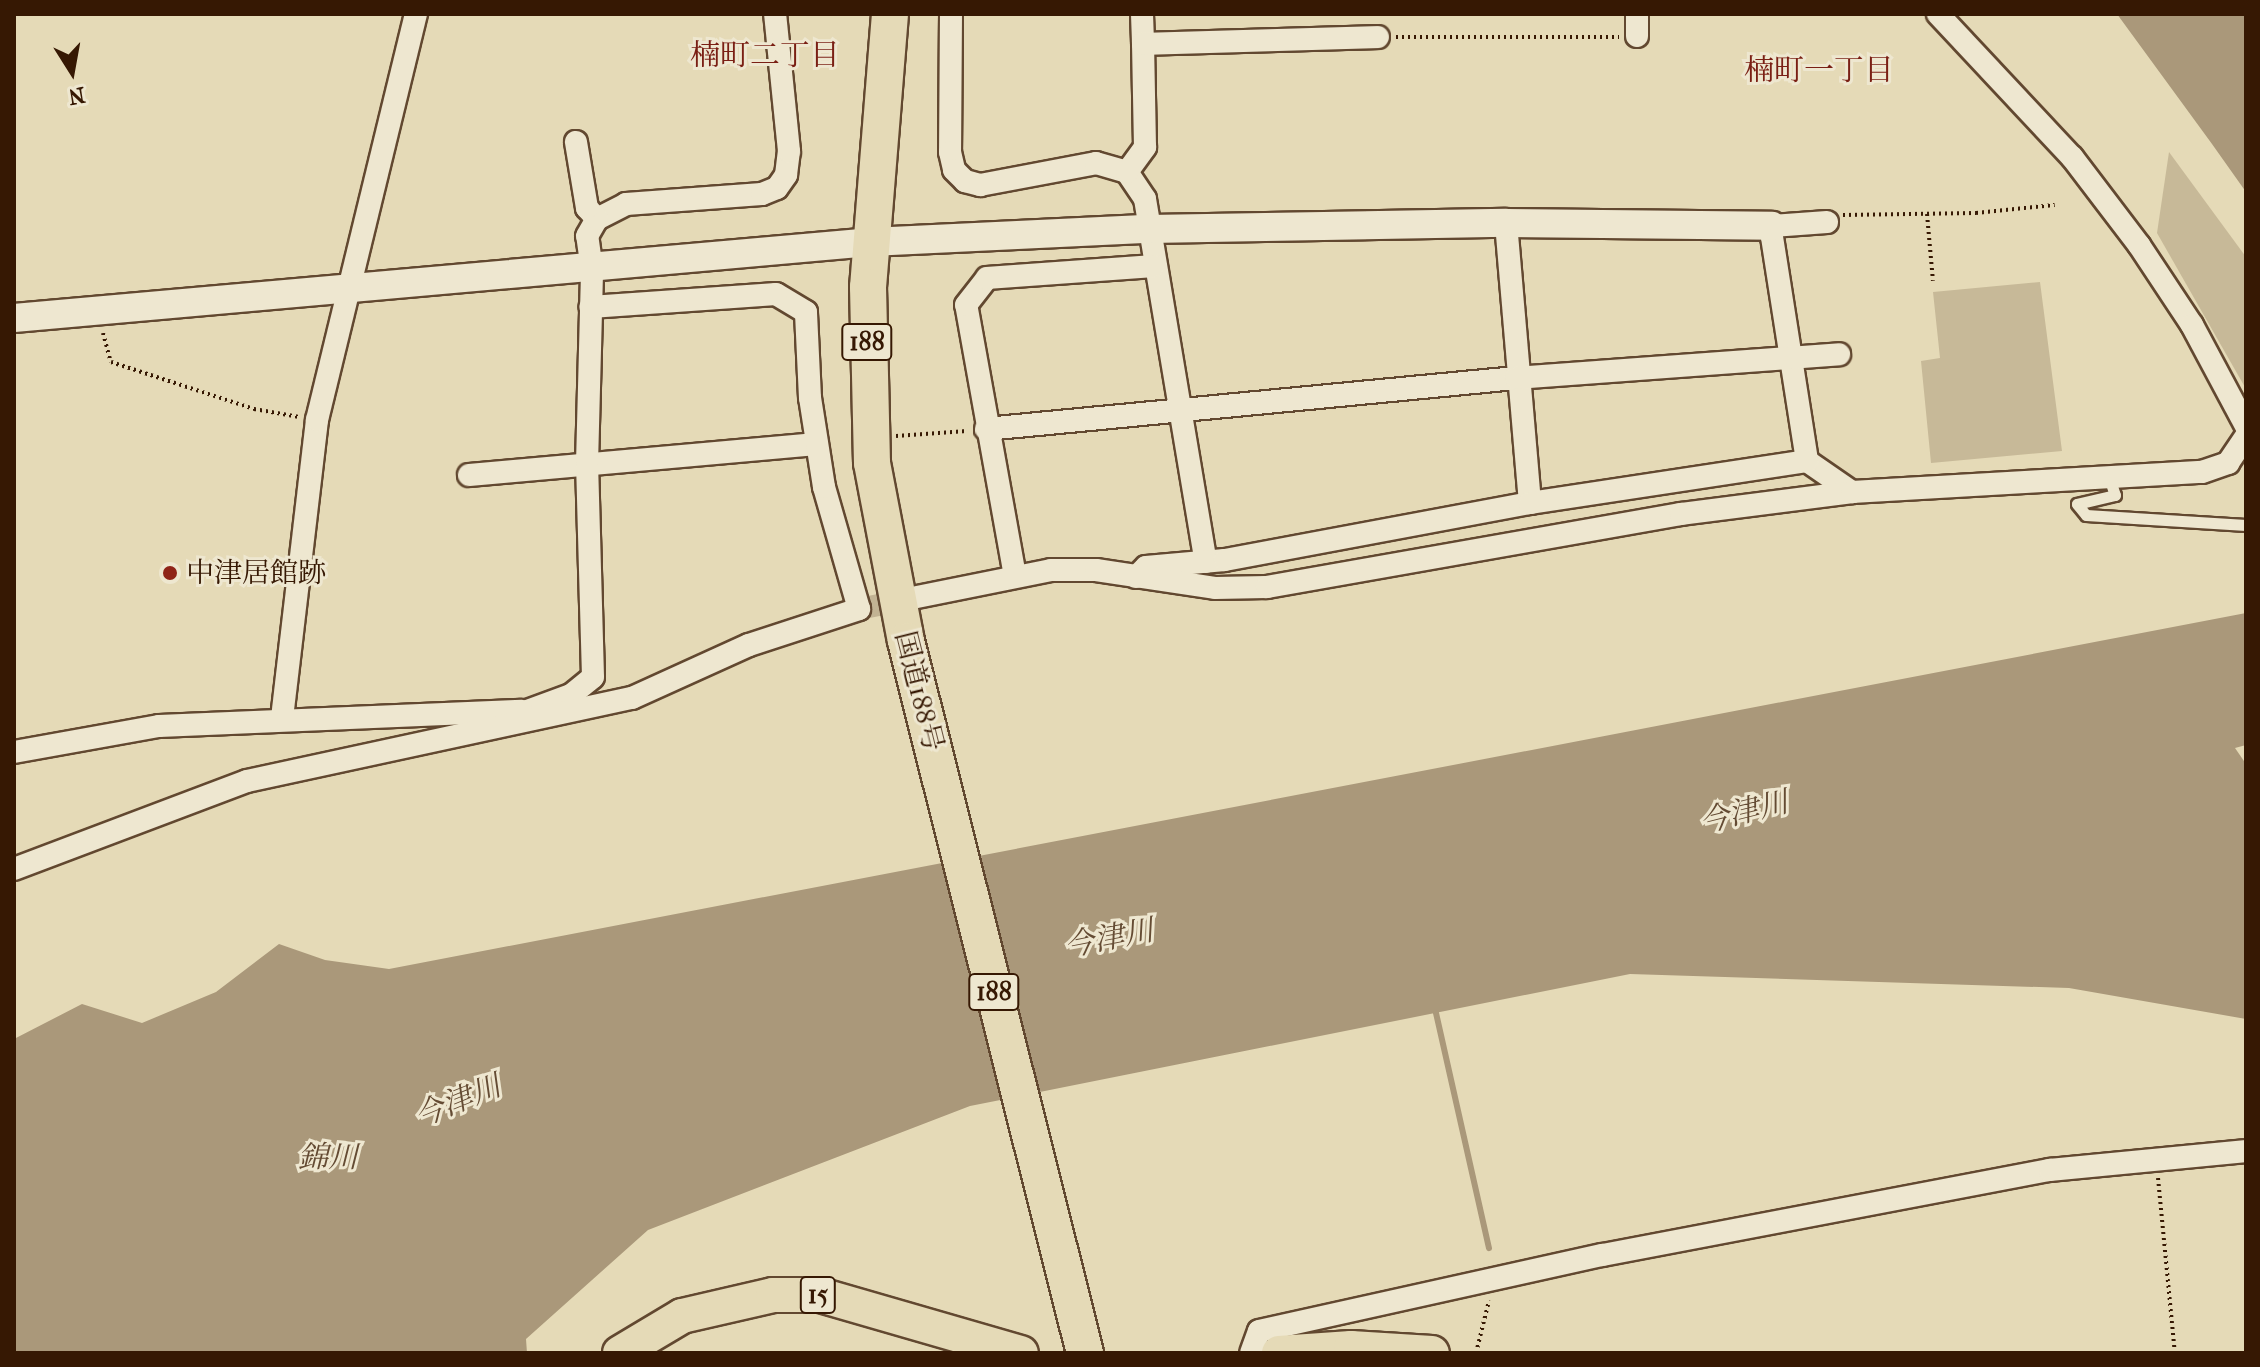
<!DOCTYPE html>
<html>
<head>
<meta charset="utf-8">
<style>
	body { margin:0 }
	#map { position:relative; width:2260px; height:1367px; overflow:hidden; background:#e5dab7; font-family:"IM FELL French Canon","Noto Serif JP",serif }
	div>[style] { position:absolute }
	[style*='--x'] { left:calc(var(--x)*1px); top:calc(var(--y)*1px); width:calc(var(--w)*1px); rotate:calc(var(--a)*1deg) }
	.green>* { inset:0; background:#c7b998 }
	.water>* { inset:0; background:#aa987a }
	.stream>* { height:6px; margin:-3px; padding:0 3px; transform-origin:3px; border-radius:3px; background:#aa987a }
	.minor-tunnel>* { height:22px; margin-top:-11px; transform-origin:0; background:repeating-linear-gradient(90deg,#c2b393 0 22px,transparent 0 33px) }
	.path>* { height:4px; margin-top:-2px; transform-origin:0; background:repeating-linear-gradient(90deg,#361803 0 2px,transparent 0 6px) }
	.roads { filter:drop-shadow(2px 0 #624830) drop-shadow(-2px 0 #624830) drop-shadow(0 2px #624830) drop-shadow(0 -2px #624830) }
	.service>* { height:11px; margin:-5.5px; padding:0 5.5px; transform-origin:5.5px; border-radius:5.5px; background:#eee7d0 }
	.minor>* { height:22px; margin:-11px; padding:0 11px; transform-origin:11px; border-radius:11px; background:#eee7d0 }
	.tertiary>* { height:28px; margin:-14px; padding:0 14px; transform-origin:14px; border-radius:14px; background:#eee7d0 }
	.primary>* { height:34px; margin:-17px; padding:0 17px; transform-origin:17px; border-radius:17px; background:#e5dab7 }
	.trunk>* { height:36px; margin:-18px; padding:0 18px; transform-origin:18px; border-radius:18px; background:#e5dab7 }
	.dots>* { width:22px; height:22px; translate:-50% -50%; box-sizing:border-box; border:4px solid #eee7d0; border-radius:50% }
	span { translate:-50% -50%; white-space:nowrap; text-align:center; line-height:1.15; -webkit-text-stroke:6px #eee7d0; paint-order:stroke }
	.shield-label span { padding:2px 6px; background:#eee7d0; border:2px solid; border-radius:6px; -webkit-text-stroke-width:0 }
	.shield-label { font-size:26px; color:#361803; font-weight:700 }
	.poi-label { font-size:28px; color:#361803 }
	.left { translate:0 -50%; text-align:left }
	.street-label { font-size:28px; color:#361803 }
	.neighbourhood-label { font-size:30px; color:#7a1f14 }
	.water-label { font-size:30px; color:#644b33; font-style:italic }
	.frame { position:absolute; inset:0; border:16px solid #361803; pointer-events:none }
	.north { position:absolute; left:32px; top:32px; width:80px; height:80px; -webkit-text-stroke:6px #eee7d0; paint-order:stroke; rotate:169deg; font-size:22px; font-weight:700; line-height:32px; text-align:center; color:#361803 }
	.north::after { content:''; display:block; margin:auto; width:28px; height:36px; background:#361803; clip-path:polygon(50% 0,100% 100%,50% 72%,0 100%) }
</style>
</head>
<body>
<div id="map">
	<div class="green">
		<div style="clip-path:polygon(2169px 152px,2246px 257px,2246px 389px,2157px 233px)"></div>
		<div style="clip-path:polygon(2040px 282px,2062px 451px,1931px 463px,1921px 361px,1940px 358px,1933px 292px)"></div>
	</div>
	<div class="water">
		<div style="clip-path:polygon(2117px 14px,2246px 14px,2246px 192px,2212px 144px)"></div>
		<div style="clip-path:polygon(2246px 613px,2246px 745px,2235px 748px,2246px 764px,2246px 1019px,2069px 988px,1630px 974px,970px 1106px,648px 1230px,526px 1339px,527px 1353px,14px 1353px,14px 1039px,82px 1004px,142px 1023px,216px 992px,279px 944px,325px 960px,389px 969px)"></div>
	</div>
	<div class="stream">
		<div style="--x:1436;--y:1013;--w:241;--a:77.3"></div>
	</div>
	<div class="minor-tunnel">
		<div style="--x:859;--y:609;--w:50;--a:-11.5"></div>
	</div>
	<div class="path">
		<div style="--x:1396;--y:37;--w:223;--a:0"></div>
		<div style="--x:1927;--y:214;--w:67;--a:84.9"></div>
		<div style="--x:1843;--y:215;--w:133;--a:-0.9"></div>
		<div style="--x:1976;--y:213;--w:79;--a:-5.8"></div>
		<div style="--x:103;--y:333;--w:30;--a:75"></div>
		<div style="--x:111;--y:362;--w:151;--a:18.2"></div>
		<div style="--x:254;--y:409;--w:46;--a:10.1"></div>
		<div style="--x:896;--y:436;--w:71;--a:-4"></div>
		<div style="--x:2158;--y:1178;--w:176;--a:84.5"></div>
		<div style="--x:1476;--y:1353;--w:54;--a:-76"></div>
	</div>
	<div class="roads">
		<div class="service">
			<div style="--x:2109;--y:477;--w:19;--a:72"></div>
			<div style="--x:2115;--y:495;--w:39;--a:167"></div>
			<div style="--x:2077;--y:504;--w:14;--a:51"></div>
			<div style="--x:2086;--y:515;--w:160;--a:3.6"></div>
		</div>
		<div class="minor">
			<div style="--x:951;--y:14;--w:138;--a:90.4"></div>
			<div style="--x:950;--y:152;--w:18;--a:77"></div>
			<div style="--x:954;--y:170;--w:16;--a:45"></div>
			<div style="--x:965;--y:181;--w:16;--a:15"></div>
			<div style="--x:980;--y:185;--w:118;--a:-10.7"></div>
			<div style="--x:1096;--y:163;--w:32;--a:16"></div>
			<div style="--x:1127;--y:172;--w:32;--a:56"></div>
			<div style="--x:1145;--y:199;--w:368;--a:80.5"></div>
			<div style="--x:1142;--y:14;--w:30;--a:88"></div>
			<div style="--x:1637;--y:14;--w:22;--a:90"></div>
			<div style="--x:1938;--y:14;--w:196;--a:46.9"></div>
			<div style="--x:2072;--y:157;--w:111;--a:52.7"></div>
			<div style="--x:2139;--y:245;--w:96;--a:56.5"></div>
			<div style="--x:2192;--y:325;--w:115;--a:61.9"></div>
			<div style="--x:1127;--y:172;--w:31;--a:-54"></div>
			<div style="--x:1145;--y:147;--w:103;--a:-91.1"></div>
			<div style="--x:1143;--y:44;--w:235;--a:-1.7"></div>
			<div style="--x:597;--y:219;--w:33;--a:-27"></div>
			<div style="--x:626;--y:204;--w:136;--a:-4.2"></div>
			<div style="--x:762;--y:194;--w:16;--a:-22"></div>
			<div style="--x:777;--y:188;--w:16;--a:-55"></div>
			<div style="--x:786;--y:175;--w:24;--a:-83"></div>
			<div style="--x:789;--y:151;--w:138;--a:-95.8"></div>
			<div style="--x:1827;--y:222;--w:55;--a:175.8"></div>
			<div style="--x:1772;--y:226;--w:11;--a:90"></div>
			<div style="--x:1772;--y:237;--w:227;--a:81.1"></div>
			<div style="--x:1807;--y:461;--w:55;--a:34.6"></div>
			<div style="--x:1506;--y:223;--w:281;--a:85.1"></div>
			<div style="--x:986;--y:429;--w:532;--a:-5.5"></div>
			<div style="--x:1516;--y:378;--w:324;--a:-4.2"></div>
			<div style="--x:469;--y:475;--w:349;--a:-5.1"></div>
			<div style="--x:1015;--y:576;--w:275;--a:-100.2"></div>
			<div style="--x:966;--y:305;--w:34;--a:-52"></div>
			<div style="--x:987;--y:278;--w:167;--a:-4.1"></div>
			<div style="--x:1136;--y:577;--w:14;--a:-45"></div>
			<div style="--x:1146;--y:567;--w:79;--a:-5.1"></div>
			<div style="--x:1225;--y:560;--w:310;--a:-10.6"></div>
			<div style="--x:1530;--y:503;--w:280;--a:-8.6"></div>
			<div style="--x:917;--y:597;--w:137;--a:-11.4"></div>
			<div style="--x:1051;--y:570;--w:45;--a:0"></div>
			<div style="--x:1096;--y:570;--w:120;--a:8.6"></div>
			<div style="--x:1215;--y:588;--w:52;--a:-1.1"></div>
			<div style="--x:1267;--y:587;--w:420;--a:-10"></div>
			<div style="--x:1681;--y:514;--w:172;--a:-7.3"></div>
			<div style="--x:1852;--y:492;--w:351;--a:-3.3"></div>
			<div style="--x:2202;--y:472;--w:28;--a:-19"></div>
			<div style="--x:2228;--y:463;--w:32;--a:-56"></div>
			<div style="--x:527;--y:711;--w:47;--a:-20"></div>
			<div style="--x:571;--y:695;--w:28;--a:-39"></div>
			<div style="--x:593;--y:677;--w:213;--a:-91.6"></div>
			<div style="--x:587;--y:464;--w:194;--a:-88.5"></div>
			<div style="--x:592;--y:270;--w:34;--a:-98"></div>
			<div style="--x:587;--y:236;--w:20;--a:-60"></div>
			<div style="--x:597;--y:219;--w:15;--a:-132"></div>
			<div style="--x:587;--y:208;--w:67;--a:-99.5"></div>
			<div style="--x:282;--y:718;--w:300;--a:-83.3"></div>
			<div style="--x:317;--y:420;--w:418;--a:-76.3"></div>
			<div style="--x:14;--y:752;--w:147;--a:-10.2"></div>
			<div style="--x:159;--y:726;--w:363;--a:-2.4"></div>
			<div style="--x:14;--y:869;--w:249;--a:-20.7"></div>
			<div style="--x:247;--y:781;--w:394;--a:-12.2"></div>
			<div style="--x:632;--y:698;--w:128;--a:-24.4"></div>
			<div style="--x:749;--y:645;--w:116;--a:-18.1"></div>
			<div style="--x:859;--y:609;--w:127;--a:-106"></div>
			<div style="--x:824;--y:487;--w:90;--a:-98.9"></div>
			<div style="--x:810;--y:398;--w:86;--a:-92.7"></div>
			<div style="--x:806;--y:312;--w:35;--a:-149"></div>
			<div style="--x:776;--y:294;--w:186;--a:176"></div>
			<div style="--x:1251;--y:1353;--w:23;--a:-70"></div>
			<div style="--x:1259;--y:1331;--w:352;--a:-12.5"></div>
			<div style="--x:1603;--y:1255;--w:455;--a:-10.8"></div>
			<div style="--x:2050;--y:1170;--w:197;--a:-5.5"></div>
		</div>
		<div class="tertiary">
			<div style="--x:14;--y:318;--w:859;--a:-5.07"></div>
			<div style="--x:870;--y:242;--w:279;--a:-2.7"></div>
			<div style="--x:1149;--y:229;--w:357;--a:-1"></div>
			<div style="--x:1506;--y:223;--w:266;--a:0.6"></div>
		</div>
		<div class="primary">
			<div style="--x:620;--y:1353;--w:72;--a:-30.8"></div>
			<div style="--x:682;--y:1316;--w:93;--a:-13"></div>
			<div style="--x:773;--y:1295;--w:47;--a:0"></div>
			<div style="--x:820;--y:1295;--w:209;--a:16.1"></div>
			<div style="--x:1279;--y:1353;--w:72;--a:-4"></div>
			<div style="--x:1351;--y:1348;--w:81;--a:3.5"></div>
		</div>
		<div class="trunk">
			<div style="--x:890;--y:14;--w:274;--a:94.6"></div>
			<div style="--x:868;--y:287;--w:176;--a:88.7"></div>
			<div style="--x:872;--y:463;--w:181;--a:79.2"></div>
			<div style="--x:906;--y:641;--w:734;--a:75.89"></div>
		</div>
	</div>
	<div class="dots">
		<div style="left:170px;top:573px;background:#8f2418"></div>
	</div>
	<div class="shield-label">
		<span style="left:867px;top:342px">188</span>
		<span style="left:994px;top:992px">188</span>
		<span style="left:818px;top:1295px">15</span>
	</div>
	<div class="poi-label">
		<span class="left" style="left:186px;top:573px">中津居館跡</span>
	</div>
	<div class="street-label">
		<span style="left:919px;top:691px;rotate:76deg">国道188号</span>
	</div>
	<div class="neighbourhood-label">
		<span style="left:765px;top:56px">楠町二丁目</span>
		<span style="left:1819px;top:71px">楠町一丁目</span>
	</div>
	<div class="water-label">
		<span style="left:1744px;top:813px;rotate:-14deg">今津川</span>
		<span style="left:1109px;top:939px;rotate:-11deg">今津川</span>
		<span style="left:458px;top:1102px;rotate:-22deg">今津川</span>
		<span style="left:328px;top:1158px">錦川</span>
	</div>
	<div class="frame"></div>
	<div class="north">N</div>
</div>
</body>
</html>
